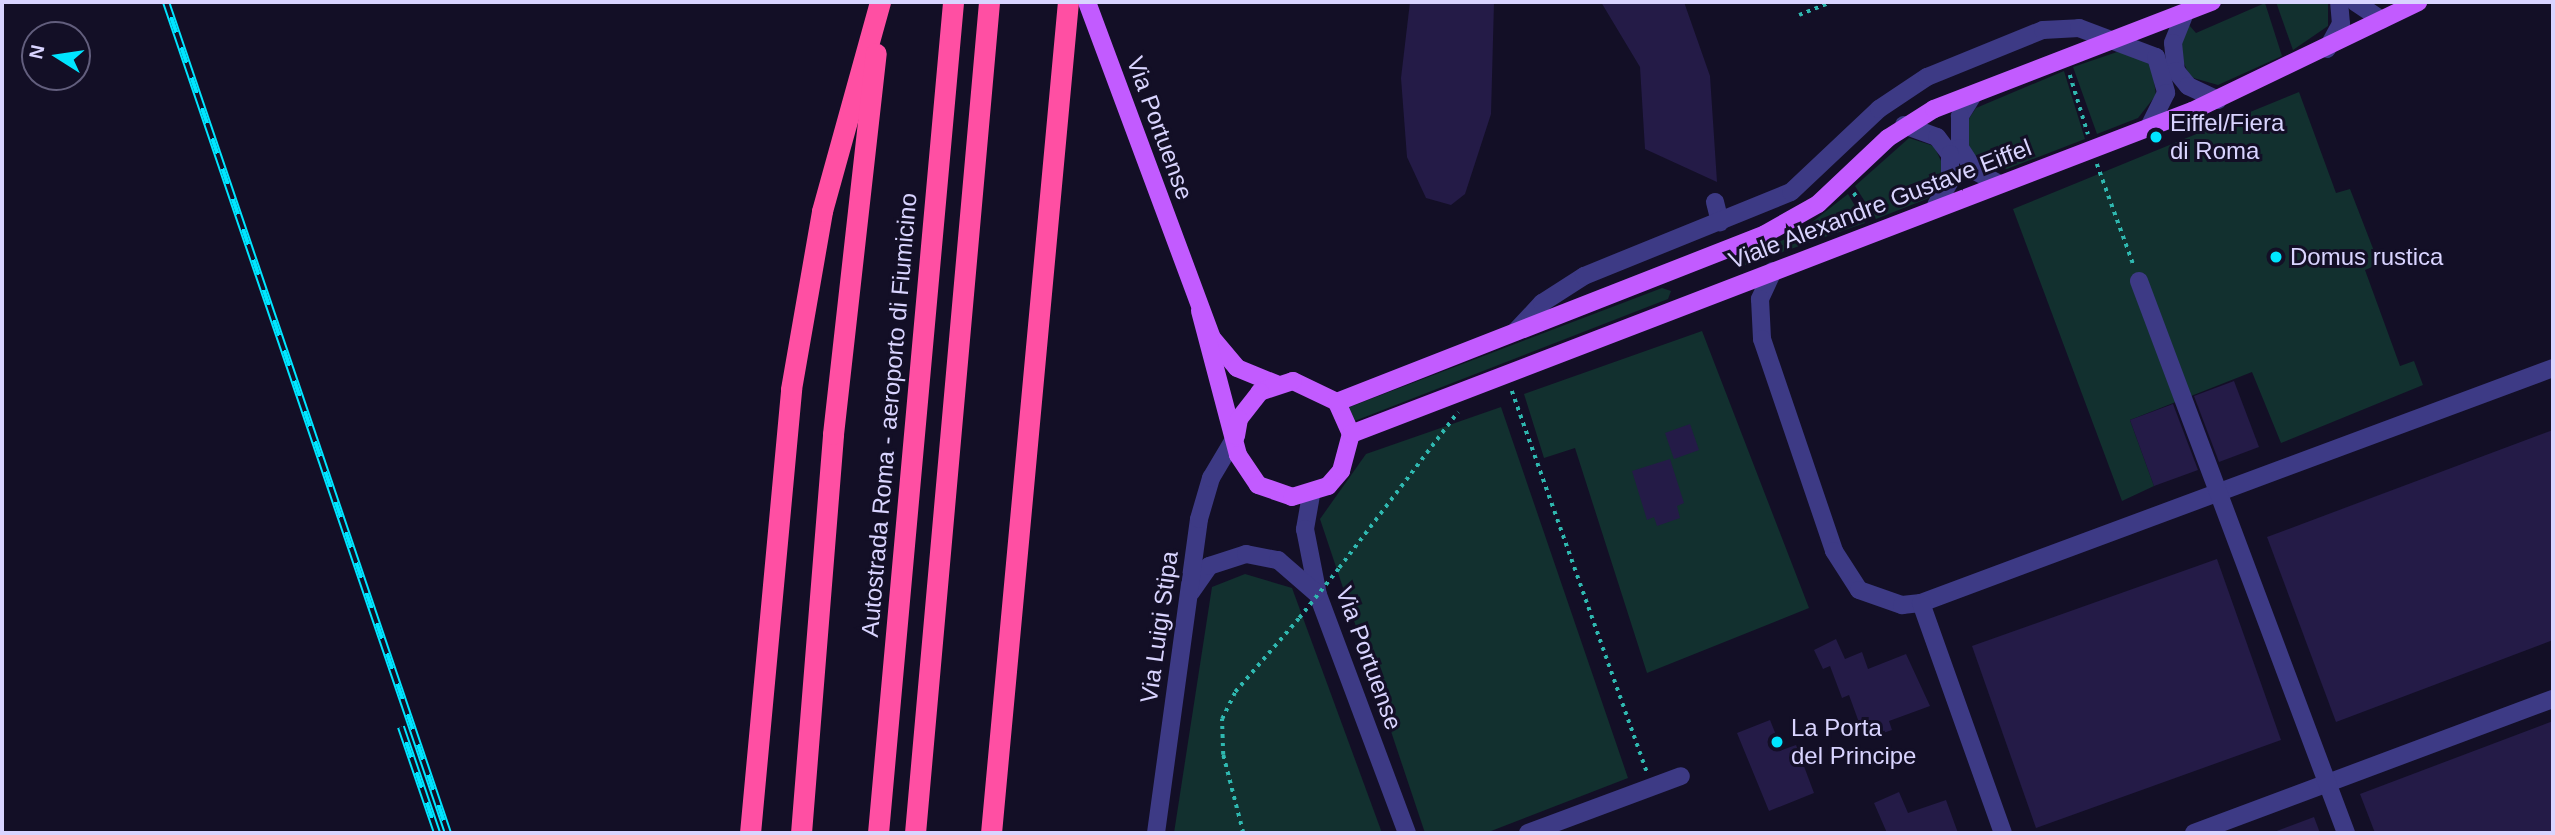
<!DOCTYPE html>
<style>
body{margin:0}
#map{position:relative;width:2555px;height:835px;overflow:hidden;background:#130f26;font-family:Arial,sans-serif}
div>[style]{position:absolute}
.green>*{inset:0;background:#12302f}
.building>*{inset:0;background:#241b47}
.path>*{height:3.5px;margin-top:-1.75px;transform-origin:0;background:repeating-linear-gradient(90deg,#2fb8b0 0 3.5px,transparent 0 8.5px)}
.minor>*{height:18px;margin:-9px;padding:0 9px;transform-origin:9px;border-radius:9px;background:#3d3a85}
.major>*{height:18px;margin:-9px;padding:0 9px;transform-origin:9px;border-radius:9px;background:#c25bff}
.highway>*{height:21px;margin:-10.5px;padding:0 10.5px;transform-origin:10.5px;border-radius:10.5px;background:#ff4fa3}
.rail>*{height:8px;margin-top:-4px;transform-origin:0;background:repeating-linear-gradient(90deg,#130f26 0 16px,#00e5ff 0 32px);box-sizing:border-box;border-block:2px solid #00e5ff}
.path-bridge>*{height:3.5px;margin-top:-1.75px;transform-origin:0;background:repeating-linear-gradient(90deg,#2fb8b0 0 3.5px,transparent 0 8.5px)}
.minor-bridge>*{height:18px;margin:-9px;padding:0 9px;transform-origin:9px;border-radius:9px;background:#3d3a85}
.dots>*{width:19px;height:19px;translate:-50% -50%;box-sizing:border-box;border:4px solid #130f26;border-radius:50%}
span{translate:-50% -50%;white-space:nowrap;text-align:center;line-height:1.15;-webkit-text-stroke:6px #130f26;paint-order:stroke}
.poi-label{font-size:24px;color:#d9d4ff}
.left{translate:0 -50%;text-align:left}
.street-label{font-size:24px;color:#d9d4ff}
.frame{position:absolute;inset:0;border:4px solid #d9d4ff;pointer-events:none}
.north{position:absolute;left:21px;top:21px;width:70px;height:70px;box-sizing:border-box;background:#130f26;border:2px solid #625e7d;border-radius:50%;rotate:282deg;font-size:19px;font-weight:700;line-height:28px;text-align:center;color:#d9d4ff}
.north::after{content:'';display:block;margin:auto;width:24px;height:32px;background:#00e5ff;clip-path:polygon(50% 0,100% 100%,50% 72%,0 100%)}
</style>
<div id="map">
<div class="green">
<i style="clip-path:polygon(2276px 2px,2328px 2px,2328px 26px,2293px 50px)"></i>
<i style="clip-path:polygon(2265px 3px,2282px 56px,2218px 85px,2190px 77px,2178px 50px,2189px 25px,2196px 33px)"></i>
<i style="clip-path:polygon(2117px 52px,2139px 55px,2152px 67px,2156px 95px,2138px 118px,2097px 134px,2073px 67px)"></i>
<i style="clip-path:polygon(2064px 71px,2085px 139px,2007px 169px,1976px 160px,1967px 147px,1966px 123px,1976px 108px)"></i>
<i style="clip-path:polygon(2299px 92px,2336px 193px,2350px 189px,2379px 264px,2365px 270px,2400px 366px,2414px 361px,2423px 385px,2281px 443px,2252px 372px,2130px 420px,2154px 486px,2122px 501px,2013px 209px)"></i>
<i style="clip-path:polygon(1909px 138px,1934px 146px,1942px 163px,1940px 181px,1929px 198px,1876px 219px,1855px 186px)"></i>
<i style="clip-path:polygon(1848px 194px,1865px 223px,1745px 265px,1746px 257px,1798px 233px)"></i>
<i style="clip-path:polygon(1662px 288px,1671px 291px,1668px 299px,1352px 422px,1347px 408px)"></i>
<i style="clip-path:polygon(1702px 331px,1809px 608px,1647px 673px,1575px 448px,1544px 458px,1524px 394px)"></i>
<i style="clip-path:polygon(1501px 407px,1628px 778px,1486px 833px,1425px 833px,1320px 519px,1366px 454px)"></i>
<i style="clip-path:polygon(1245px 574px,1292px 588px,1382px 833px,1174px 833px,1212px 587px)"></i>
</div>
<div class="building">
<i style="clip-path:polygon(1410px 2px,1494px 2px,1491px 114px,1465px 194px,1451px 205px,1426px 198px,1407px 157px,1401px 78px)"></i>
<i style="clip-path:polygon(1601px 2px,1684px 2px,1710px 76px,1717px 182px,1645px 149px,1640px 67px)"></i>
<i style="clip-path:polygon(2234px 381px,2259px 447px,2219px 462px,2194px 396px)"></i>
<i style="clip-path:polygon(2173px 404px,2198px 470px,2154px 486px,2130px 420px)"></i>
<i style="clip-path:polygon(1690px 424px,1699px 450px,1674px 459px,1665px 433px)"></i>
<i style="clip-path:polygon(2553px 430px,2553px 640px,2336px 722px,2267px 537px)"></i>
<i style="clip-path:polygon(1670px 459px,1684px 503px,1677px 506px,1680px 518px,1657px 526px,1654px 517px,1647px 520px,1632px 471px)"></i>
<i style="clip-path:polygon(2217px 559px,2281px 740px,2036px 828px,1972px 646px)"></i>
<i style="clip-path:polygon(1836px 639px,1845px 659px,1862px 652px,1868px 669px,1906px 654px,1930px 706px,1889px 721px,1892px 730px,1865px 739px,1849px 695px,1842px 698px,1830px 666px,1823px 669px,1814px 650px)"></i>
<i style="clip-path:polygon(1770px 720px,1782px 750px,1796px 745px,1814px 793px,1769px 811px,1737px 733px)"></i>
<i style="clip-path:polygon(2553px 721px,2553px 833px,2375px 833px,2360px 794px)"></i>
<i style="clip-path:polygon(1899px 792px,1908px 813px,1946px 800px,1958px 833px,1887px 833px,1874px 803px)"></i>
<i style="clip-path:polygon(2314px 817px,2320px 833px,2274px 833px,2274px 832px)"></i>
</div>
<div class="path">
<i style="left:1799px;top:15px;width:35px;rotate:-22deg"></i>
<i style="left:2070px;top:75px;width:62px;rotate:73deg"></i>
<i style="left:2097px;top:164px;width:109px;rotate:70.1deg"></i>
<i style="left:1854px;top:193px;width:27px;rotate:59deg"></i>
<i style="left:1512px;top:391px;width:404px;rotate:70.5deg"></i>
<i style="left:1339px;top:568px;width:196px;rotate:-52.7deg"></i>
<i style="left:1243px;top:833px;width:81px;rotate:-104.4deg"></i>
<i style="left:1223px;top:755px;width:36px;rotate:-92deg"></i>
<i style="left:1222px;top:719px;width:30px;rotate:-64deg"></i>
<i style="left:1235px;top:692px;width:98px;rotate:-49.1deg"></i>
</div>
<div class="minor">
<i style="left:2355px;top:2px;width:32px;rotate:34deg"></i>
<i style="left:2185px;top:13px;width:32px;rotate:112deg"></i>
<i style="left:2173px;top:43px;width:28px;rotate:84deg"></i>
<i style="left:2176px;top:71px;width:19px;rotate:51deg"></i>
<i style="left:2188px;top:86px;width:33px;rotate:25deg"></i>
<i style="left:2327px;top:49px;width:29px;rotate:-61deg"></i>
<i style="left:2341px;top:24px;width:22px;rotate:-95deg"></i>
<i style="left:1973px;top:95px;width:25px;rotate:122deg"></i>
<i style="left:1960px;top:116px;width:32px;rotate:90deg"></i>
<i style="left:1960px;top:148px;width:27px;rotate:57deg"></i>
<i style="left:1975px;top:171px;width:26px;rotate:28deg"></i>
<i style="left:1904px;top:125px;width:35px;rotate:20deg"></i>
<i style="left:1937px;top:137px;width:21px;rotate:53deg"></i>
<i style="left:1950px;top:154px;width:27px;rotate:90deg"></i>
<i style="left:1950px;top:181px;width:28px;rotate:120deg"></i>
<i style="left:1715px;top:202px;width:21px;rotate:76deg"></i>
<i style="left:1773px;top:271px;width:31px;rotate:115deg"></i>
<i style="left:1760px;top:299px;width:40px;rotate:87.1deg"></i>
<i style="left:1762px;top:339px;width:224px;rotate:71.2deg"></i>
<i style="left:1834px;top:551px;width:46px;rotate:57.3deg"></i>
<i style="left:1859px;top:590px;width:46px;rotate:19.2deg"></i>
<i style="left:1902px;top:605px;width:19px;rotate:-6deg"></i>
<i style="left:1921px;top:603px;width:674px;rotate:-20.4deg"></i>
<i style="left:1515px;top:332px;width:40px;rotate:-47deg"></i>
<i style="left:1542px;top:303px;width:50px;rotate:-32.7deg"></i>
<i style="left:1584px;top:276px;width:223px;rotate:-22.1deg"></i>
<i style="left:1791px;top:192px;width:121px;rotate:-43.3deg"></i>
<i style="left:1879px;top:109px;width:58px;rotate:-33.7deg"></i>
<i style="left:1927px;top:77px;width:125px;rotate:-22.1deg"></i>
<i style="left:2043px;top:30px;width:36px;rotate:-3deg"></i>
<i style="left:2079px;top:28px;width:82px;rotate:20.6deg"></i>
<i style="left:2156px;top:57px;width:37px;rotate:74deg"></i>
<i style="left:2166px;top:93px;width:40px;rotate:116.6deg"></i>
<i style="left:1311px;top:495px;width:35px;rotate:100deg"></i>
<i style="left:1305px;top:529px;width:67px;rotate:78.9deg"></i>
<i style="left:1318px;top:595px;width:254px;rotate:69.5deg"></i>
<i style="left:1191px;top:592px;width:32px;rotate:-55deg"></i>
<i style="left:1209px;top:566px;width:39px;rotate:-18deg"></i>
<i style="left:1246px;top:554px;width:33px;rotate:11deg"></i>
<i style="left:1278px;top:560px;width:50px;rotate:41deg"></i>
<i style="left:1921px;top:603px;width:244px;rotate:70.4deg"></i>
<i style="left:1156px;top:833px;width:317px;rotate:-82.2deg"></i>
<i style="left:1199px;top:519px;width:43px;rotate:-73.7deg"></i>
<i style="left:1211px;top:478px;width:49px;rotate:-59.2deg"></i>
<i style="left:1528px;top:833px;width:163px;rotate:-20.4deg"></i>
<i style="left:2194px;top:833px;width:383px;rotate:-20.5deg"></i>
</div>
<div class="major">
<i style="left:1087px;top:2px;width:358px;rotate:69.6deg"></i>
<i style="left:1212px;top:338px;width:39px;rotate:50deg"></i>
<i style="left:1237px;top:368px;width:42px;rotate:22.3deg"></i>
<i style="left:1200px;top:311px;width:149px;rotate:75.2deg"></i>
<i style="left:1238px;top:455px;width:36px;rotate:56deg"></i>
<i style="left:1258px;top:485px;width:36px;rotate:19deg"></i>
<i style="left:1292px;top:497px;width:38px;rotate:-17deg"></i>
<i style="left:1328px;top:486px;width:20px;rotate:-49deg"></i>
<i style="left:1341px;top:471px;width:38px;rotate:-75deg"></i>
<i style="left:1351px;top:434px;width:35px;rotate:-114deg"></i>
<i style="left:1337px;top:402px;width:49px;rotate:-154.5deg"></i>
<i style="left:1293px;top:381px;width:35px;rotate:162deg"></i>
<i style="left:1260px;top:392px;width:34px;rotate:128deg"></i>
<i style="left:1239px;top:419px;width:17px;rotate:100deg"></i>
<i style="left:1337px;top:402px;width:460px;rotate:-21.4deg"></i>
<i style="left:1765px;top:234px;width:61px;rotate:-29.5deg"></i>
<i style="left:1818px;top:204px;width:96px;rotate:-43.3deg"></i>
<i style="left:1888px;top:138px;width:54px;rotate:-32.2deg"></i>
<i style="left:1934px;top:109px;width:298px;rotate:-21.1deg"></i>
<i style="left:1351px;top:434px;width:901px;rotate:-21.01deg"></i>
<i style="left:2192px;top:111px;width:251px;rotate:-25.7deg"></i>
</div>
<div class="highway">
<i style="left:750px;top:833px;width:446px;rotate:-84.7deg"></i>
<i style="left:791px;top:389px;width:181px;rotate:-80.1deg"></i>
<i style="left:822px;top:211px;width:217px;rotate:-74.5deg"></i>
<i style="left:801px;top:833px;width:400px;rotate:-85.4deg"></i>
<i style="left:833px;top:434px;width:383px;rotate:-83.6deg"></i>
<i style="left:878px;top:833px;width:834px;rotate:-84.84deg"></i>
<i style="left:915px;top:833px;width:834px;rotate:-84.91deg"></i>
<i style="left:991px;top:833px;width:835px;rotate:-84.71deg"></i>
</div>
<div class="rail">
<i style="left:166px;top:2px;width:878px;rotate:71.26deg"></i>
<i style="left:401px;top:727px;width:112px;rotate:71.2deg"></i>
</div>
<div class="path-bridge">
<i style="left:1299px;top:618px;width:64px;rotate:-51.3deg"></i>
</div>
<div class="minor-bridge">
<i style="left:2139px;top:281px;width:590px;rotate:69.44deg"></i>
</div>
<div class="dots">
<i style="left:2156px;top:137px;background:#00e5ff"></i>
<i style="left:2276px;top:257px;background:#00e5ff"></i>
<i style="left:1777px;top:742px;background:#00e5ff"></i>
</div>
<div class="poi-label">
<span class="left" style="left:2170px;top:137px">Eiffel/Fiera<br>di Roma</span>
<span class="left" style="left:2290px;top:257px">Domus rustica</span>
<span class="left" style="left:1791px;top:742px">La Porta<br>del Principe</span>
</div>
<div class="street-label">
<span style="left:1160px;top:128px;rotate:70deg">Via Portuense</span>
<span style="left:1880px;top:204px;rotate:-21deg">Viale Alexandre Gustave Eiffel</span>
<span style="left:889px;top:415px;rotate:-85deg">Autostrada Roma - aeroporto di Fiumicino</span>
<span style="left:1159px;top:627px;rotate:-82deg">Via Luigi Stipa</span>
<span style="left:1369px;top:658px;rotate:70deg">Via Portuense</span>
</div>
<div class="frame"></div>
<div class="north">N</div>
</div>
